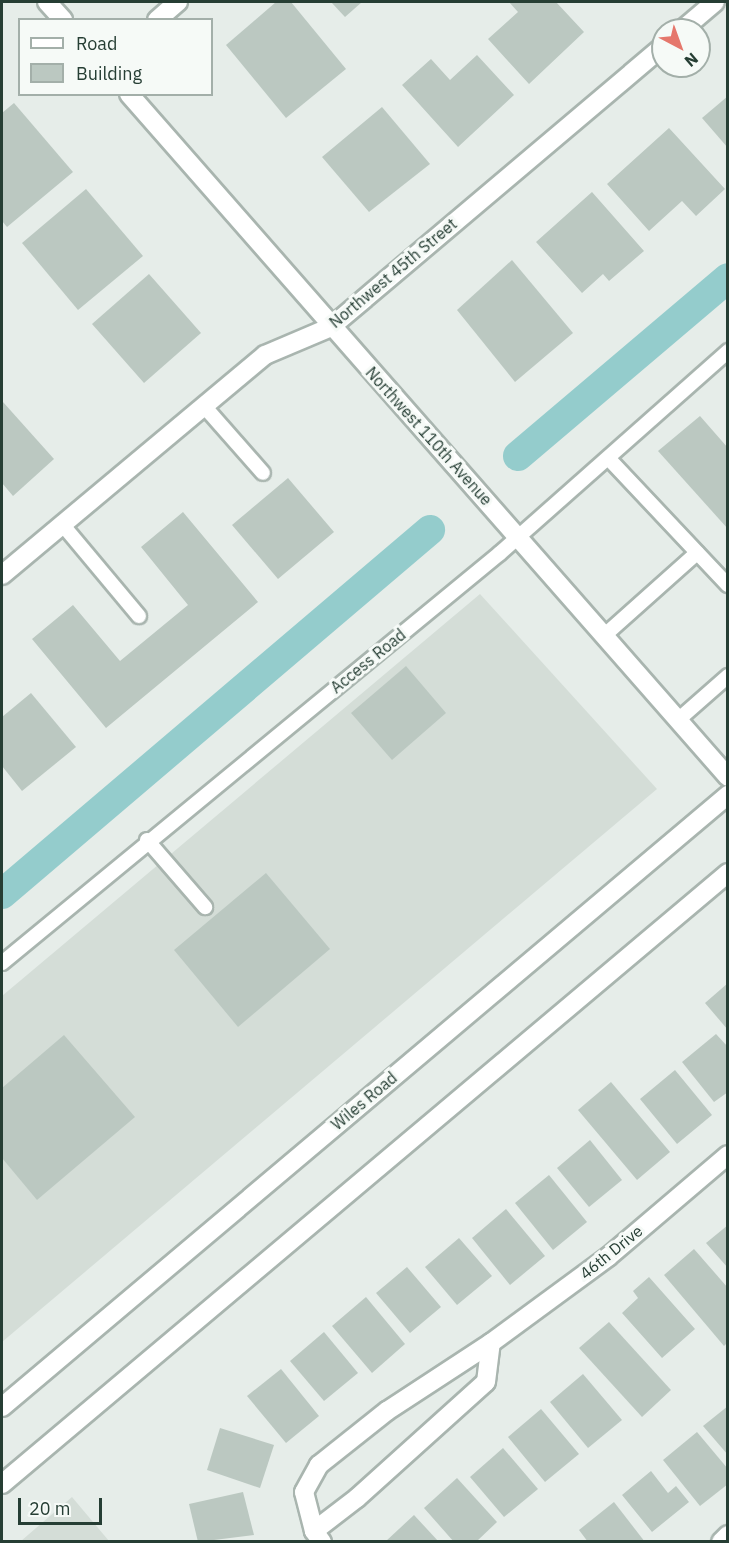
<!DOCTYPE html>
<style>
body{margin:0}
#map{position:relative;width:729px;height:1543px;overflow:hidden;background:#e6ede9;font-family:"IBM Plex Sans",sans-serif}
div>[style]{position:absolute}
.built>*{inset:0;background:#d4ddd7}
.canal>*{height:30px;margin:-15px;padding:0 15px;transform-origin:15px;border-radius:15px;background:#94cccc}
.building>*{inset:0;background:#bbc8c1}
.roads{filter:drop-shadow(2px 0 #a9b5af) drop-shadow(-2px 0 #a9b5af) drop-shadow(0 2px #a9b5af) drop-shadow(0 -2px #a9b5af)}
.lane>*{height:14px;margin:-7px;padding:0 7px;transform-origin:7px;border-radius:7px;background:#fff}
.street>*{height:18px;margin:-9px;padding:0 9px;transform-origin:9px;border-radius:9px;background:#fff}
.secondary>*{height:18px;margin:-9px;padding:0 9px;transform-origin:9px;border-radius:9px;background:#fff}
span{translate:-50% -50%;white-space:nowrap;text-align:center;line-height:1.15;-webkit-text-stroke:6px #f6faf7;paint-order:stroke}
.street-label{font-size:16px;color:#263e34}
.frame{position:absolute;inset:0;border:3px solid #263e34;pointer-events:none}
.legend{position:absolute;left:18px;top:18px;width:195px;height:78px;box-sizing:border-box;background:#f6faf7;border:2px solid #a3afa9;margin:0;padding:8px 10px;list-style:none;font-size:18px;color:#263e34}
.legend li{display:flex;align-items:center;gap:12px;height:30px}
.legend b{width:30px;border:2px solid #a3afa9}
.north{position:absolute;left:651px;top:18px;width:60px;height:60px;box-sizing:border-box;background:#f6faf7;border:2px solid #a3afa9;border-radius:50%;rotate:139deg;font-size:16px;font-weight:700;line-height:24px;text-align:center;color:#263e34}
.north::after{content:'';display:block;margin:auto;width:21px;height:27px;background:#e5776c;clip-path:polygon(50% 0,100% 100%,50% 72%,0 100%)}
.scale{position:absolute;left:18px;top:1498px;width:84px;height:27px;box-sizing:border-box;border:3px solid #263e34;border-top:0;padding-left:8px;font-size:18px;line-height:21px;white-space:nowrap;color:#263e34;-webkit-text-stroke:4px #f6faf7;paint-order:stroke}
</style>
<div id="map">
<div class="built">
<i style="clip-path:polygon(480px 594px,657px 789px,2px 1342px,2px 996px)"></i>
<i style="clip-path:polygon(72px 1497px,109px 1541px,21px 1541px)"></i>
</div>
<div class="canal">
<i style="left:518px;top:456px;width:275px;rotate:-40.3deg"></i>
<i style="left:2px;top:894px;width:562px;rotate:-40.38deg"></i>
</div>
<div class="building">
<i style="clip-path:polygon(276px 2px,291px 2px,346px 69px,286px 118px,226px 45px)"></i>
<i style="clip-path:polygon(331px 2px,362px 2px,345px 17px)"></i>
<i style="clip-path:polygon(509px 2px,556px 2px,584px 32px,529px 84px,488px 39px,518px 12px)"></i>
<i style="clip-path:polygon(477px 55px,514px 95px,458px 147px,402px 85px,431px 59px,450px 80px)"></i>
<i style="clip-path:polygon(728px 96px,728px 148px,702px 118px)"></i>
<i style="clip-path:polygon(14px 103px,73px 172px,7px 227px,2px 221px,2px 113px)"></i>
<i style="clip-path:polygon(382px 107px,430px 164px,369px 212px,322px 157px)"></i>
<i style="clip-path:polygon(669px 128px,725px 189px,696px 216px,682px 201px,649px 231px,607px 184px)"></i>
<i style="clip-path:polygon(86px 189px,143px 256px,78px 310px,22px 243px)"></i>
<i style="clip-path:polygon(592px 192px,644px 251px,609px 281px,603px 274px,582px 293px,536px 242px)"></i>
<i style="clip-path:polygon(512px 260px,573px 333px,515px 382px,457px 310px)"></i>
<i style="clip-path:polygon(149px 274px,201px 333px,144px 383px,92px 324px)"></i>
<i style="clip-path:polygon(3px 402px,54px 459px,13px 496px,2px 483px)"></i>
<i style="clip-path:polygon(700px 416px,728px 448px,728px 529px,658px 451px)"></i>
<i style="clip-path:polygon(288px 478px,334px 532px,278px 579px,232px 525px)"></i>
<i style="clip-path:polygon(183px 512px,258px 602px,106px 728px,32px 639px,73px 605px,120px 661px,188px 605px,141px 547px)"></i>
<i style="clip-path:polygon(406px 666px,446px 713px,392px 760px,351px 713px)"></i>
<i style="clip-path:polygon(31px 693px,76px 747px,22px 791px,2px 766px,2px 717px)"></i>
<i style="clip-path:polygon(266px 873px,330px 949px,238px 1027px,174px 950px)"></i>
<i style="clip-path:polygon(728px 983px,728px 1030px,705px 1003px)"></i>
<i style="clip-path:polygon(716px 1034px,728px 1047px,728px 1092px,714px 1102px,682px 1062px)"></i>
<i style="clip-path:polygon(64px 1035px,135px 1117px,37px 1200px,2px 1158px,2px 1088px)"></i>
<i style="clip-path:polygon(675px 1070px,712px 1115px,677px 1144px,640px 1099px)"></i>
<i style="clip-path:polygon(611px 1082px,670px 1152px,637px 1180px,578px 1110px)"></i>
<i style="clip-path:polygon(590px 1140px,622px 1180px,589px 1207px,557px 1168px)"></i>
<i style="clip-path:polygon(549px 1175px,587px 1222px,553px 1250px,515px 1203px)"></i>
<i style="clip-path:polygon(506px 1209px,545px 1256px,510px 1285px,472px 1238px)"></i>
<i style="clip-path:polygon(728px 1225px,728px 1268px,706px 1243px)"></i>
<i style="clip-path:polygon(459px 1238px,492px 1276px,457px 1305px,425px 1267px)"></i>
<i style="clip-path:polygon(694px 1249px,728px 1288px,728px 1342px,724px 1346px,664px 1275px)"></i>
<i style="clip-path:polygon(407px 1267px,441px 1307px,410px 1333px,376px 1293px)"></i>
<i style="clip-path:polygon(649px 1277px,695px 1329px,662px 1358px,622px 1313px,638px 1298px,633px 1291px)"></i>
<i style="clip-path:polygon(366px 1297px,405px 1344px,372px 1373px,332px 1326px)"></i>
<i style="clip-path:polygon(609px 1322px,671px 1390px,642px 1417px,579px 1348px)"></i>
<i style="clip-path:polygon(324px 1332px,358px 1373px,324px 1401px,290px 1361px)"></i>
<i style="clip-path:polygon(281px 1369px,319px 1416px,286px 1443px,247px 1396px)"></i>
<i style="clip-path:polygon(583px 1374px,622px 1420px,588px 1448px,550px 1402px)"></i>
<i style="clip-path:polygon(728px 1406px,728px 1455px,703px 1426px)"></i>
<i style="clip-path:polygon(541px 1409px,579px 1454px,545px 1482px,508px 1437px)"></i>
<i style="clip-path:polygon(220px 1428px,274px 1445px,260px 1488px,207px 1470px)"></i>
<i style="clip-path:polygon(697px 1432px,728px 1469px,728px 1484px,700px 1506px,663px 1460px)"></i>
<i style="clip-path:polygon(503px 1448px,538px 1489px,504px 1517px,470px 1477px)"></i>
<i style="clip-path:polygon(651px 1471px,668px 1493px,676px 1486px,689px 1502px,652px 1532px,622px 1495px)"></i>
<i style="clip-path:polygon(457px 1478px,497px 1522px,476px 1542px,454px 1542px,424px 1508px)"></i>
<i style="clip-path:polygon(243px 1492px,254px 1535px,198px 1542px,189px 1504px)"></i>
<i style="clip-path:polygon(614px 1502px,645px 1542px,588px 1542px,579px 1530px)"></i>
<i style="clip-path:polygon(414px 1515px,439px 1542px,385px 1542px)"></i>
</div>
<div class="roads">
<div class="lane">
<i style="left:204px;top:406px;width:89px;rotate:48.6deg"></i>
<i style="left:610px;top:460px;width:172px;rotate:46.7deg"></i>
<i style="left:62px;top:524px;width:120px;rotate:50.1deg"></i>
<i style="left:606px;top:634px;width:122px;rotate:-41.7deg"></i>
<i style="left:678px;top:720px;width:67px;rotate:-41.3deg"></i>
<i style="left:147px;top:840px;width:89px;rotate:49.1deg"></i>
<i style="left:2px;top:963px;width:645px;rotate:-39.46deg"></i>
<i style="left:500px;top:553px;width:305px;rotate:-41.5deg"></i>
</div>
<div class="street">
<i style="left:157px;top:20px;width:28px;rotate:-41deg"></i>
<i style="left:682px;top:30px;width:43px;rotate:-40.3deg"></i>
<i style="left:2px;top:575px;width:343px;rotate:-39.9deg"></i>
<i style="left:265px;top:355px;width:72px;rotate:-23deg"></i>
<i style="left:331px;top:327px;width:435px;rotate:-40.2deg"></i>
<i style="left:314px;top:1531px;width:54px;rotate:-37.5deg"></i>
<i style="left:357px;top:1498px;width:173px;rotate:-42deg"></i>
<i style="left:486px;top:1382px;width:39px;rotate:-83deg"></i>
<i style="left:322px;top:1542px;width:14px;rotate:-126deg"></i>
<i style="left:314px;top:1531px;width:40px;rotate:-104.4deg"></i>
<i style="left:304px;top:1492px;width:31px;rotate:-61deg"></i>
<i style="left:319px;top:1465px;width:87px;rotate:-38.5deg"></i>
<i style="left:387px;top:1411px;width:124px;rotate:-33.2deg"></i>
<i style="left:491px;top:1343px;width:145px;rotate:-36.3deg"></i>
<i style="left:608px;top:1257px;width:157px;rotate:-40.4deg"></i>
<i style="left:721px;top:1542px;width:10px;rotate:-45deg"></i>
</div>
<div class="secondary">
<i style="left:47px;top:2px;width:24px;rotate:48deg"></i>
<i style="left:129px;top:94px;width:908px;rotate:48.75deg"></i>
<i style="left:2px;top:1407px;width:950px;rotate:-40.13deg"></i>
<i style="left:2px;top:1484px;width:949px;rotate:-40.08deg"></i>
</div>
</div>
<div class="street-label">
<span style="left:393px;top:273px;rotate:-40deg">Northwest 45th Street</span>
<span style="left:429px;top:436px;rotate:48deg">Northwest 110th Avenue</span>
<span style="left:368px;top:661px;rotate:-39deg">Access Road</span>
<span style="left:364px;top:1101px;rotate:-40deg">Wiles Road</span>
<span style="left:611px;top:1252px;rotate:-39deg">46th Drive</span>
</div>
<div class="frame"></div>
<ul class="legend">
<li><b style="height:8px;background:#fff"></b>Road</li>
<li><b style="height:16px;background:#bbc8c1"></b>Building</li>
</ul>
<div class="north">N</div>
<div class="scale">20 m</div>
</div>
